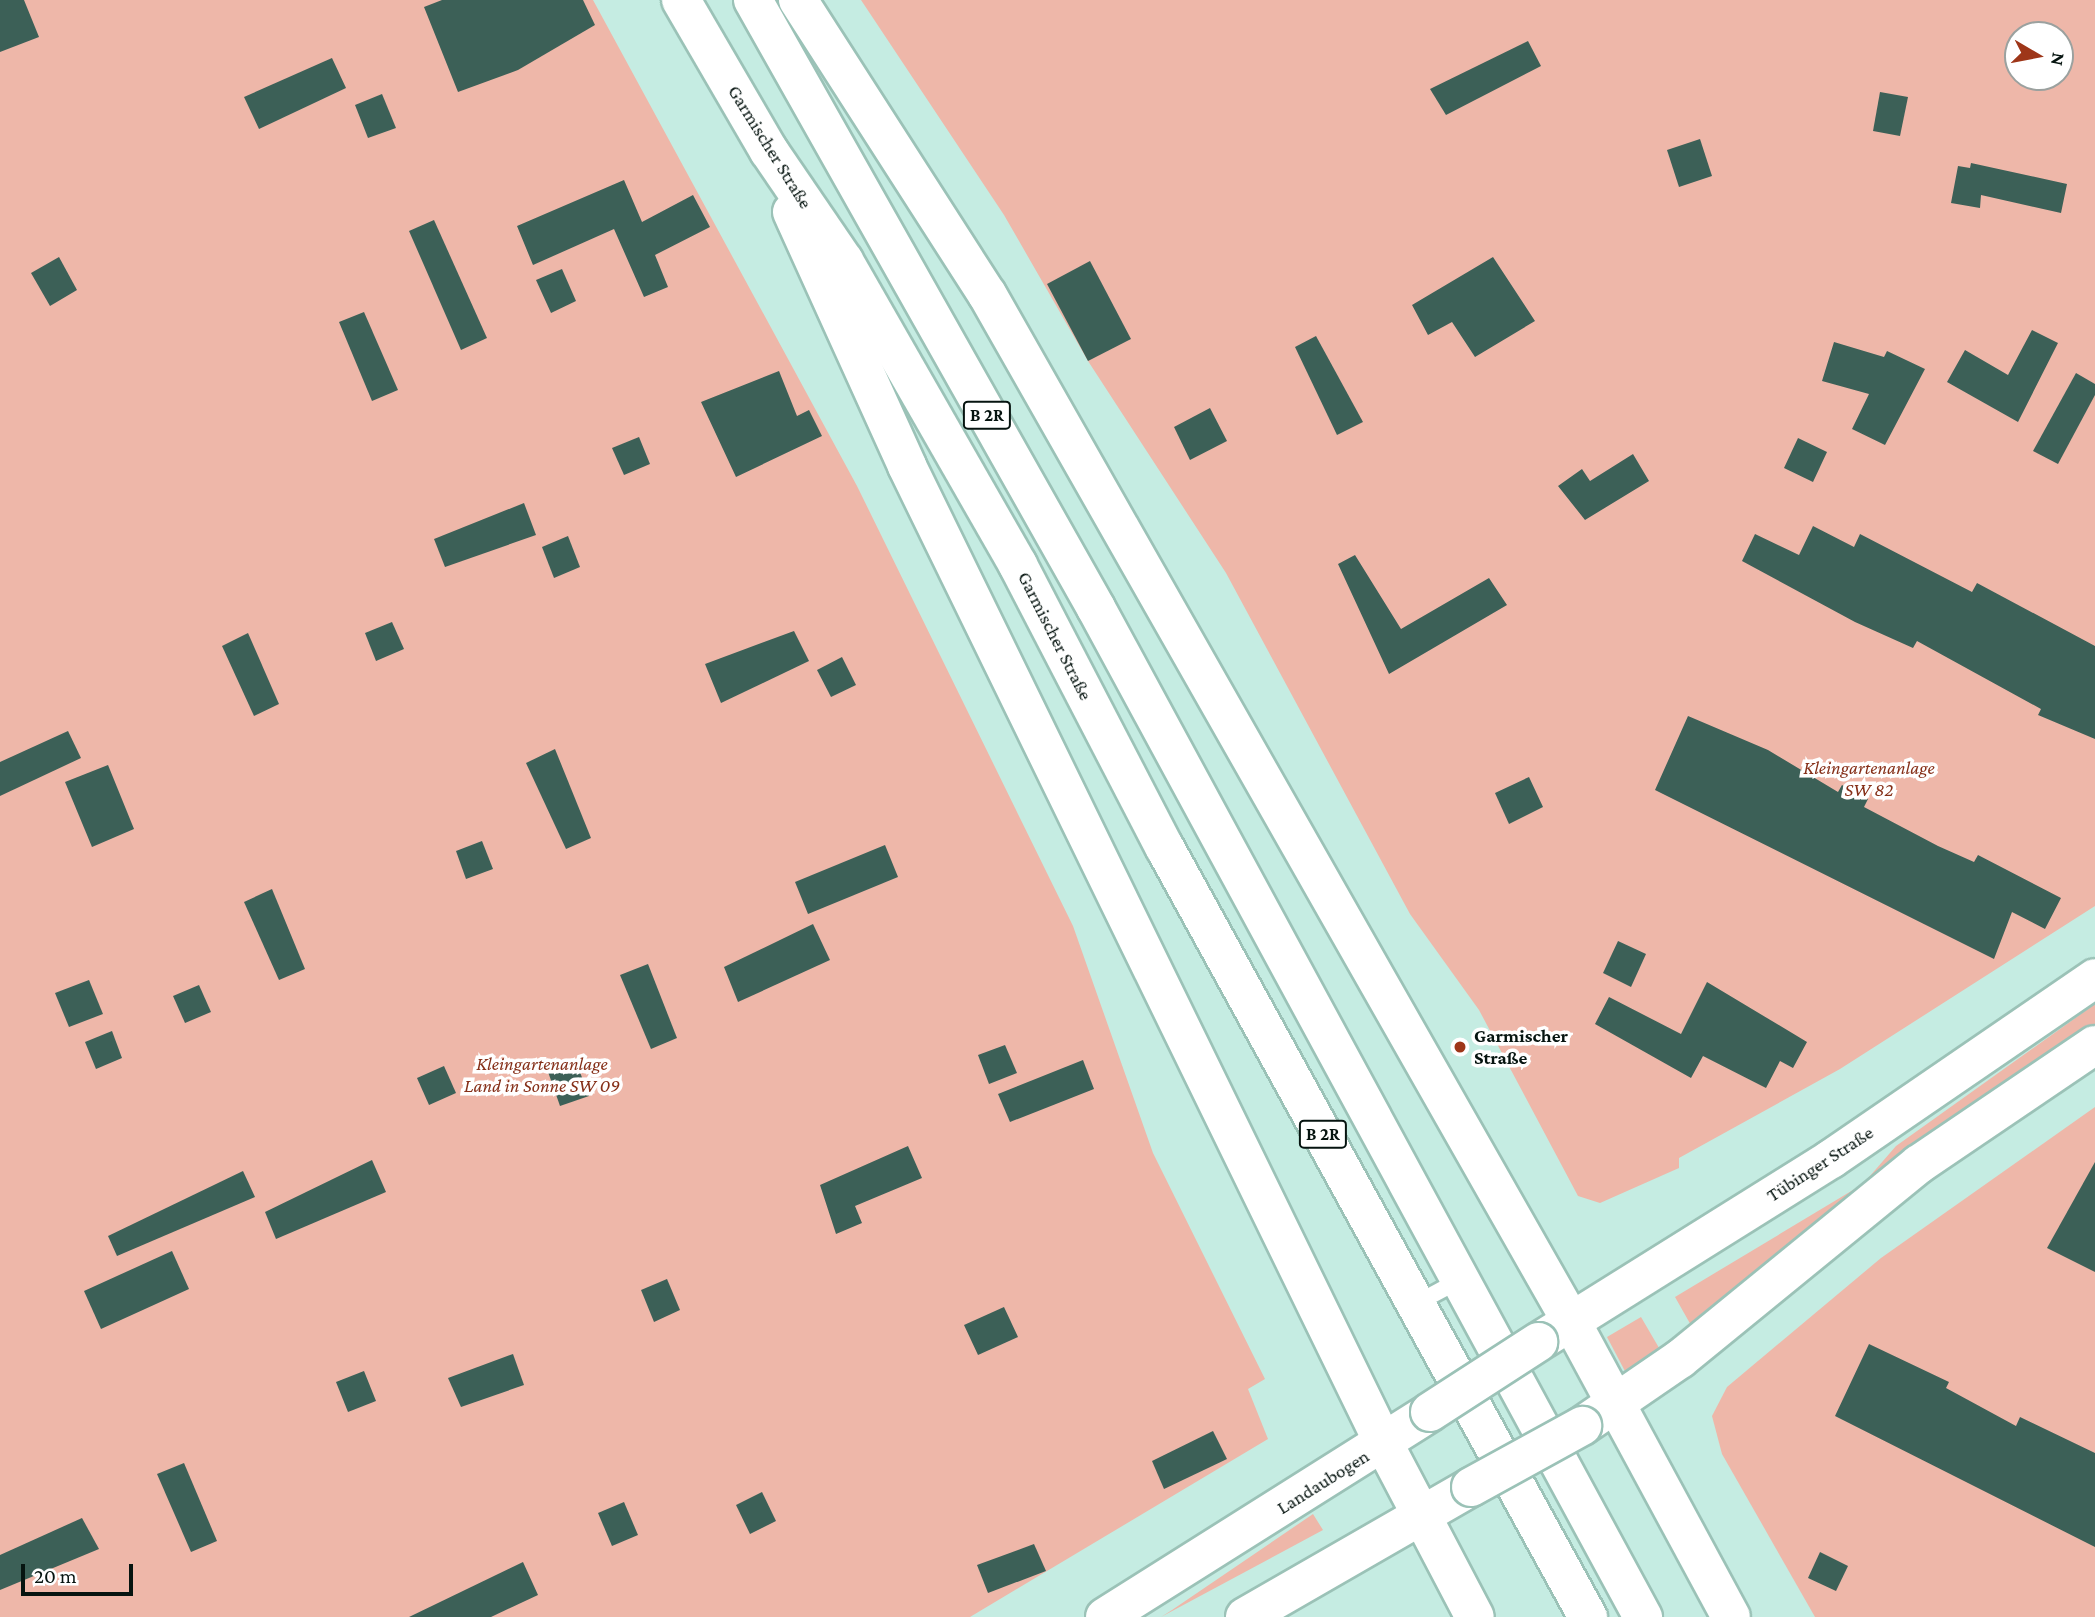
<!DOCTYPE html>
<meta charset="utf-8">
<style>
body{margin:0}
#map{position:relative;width:2095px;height:1617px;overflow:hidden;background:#c5ece2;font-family:"Crimson Pro",serif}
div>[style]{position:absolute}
.green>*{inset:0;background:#eeb7a9}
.building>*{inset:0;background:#3c6057}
.roads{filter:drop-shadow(2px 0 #9bc2b7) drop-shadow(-2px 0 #9bc2b7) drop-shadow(0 2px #9bc2b7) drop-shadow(0 -2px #9bc2b7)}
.lane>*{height:16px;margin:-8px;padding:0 8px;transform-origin:8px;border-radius:8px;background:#fff}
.secondary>*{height:38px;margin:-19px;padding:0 19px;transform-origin:19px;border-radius:19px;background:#fff}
.highway>*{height:38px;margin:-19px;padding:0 19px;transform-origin:19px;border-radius:19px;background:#fff}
.bridges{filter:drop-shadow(2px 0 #9bc2b7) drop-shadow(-2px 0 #9bc2b7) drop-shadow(0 2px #9bc2b7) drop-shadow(0 -2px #9bc2b7)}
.secondary-bridge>*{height:38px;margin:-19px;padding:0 19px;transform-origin:19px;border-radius:19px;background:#fff}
.dots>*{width:19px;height:19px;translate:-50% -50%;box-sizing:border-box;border:4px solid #fff;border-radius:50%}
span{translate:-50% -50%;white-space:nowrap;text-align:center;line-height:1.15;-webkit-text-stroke:7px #fff;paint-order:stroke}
.shield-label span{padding:2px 5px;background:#fff;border:2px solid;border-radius:5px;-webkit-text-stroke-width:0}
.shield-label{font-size:18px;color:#061410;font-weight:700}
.street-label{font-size:19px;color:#061410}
.park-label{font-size:19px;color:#852f18;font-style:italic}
.poi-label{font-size:19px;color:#061410;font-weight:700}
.left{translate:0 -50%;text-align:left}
.north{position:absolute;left:2004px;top:21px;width:70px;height:70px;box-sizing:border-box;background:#fff;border:2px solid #9ba19f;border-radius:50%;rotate:100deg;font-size:19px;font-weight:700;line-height:28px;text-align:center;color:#061410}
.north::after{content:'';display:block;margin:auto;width:24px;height:32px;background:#9e3619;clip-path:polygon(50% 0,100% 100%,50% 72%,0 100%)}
.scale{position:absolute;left:21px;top:1564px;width:112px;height:32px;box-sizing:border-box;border:4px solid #061410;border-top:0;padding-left:9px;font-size:21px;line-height:24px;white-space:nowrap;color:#061410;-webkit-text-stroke:5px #fff;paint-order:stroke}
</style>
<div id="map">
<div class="green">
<i style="clip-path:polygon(0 0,593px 0,857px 486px,1073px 926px,1153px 1153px,1265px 1379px,1248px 1389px,1268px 1439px,970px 1617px,0 1617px)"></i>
<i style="clip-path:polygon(evenodd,861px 0,2095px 0,2095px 906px,1840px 1069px,1679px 1158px,1679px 1168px,1600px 1203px,1578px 1196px,1479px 1010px,1410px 914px,1226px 573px,1088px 361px,1004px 215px,861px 0,2018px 35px,2060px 35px,2060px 77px,2018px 77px,2018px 35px)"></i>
<i style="clip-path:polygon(2095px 1004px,2095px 1027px,1692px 1327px,1675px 1297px,1863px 1184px,1896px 1146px)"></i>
<i style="clip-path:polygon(2095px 1107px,2095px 1617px,1815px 1617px,1722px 1454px,1712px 1416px,1727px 1387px,1881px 1258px)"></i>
<i style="clip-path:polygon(1641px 1317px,1662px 1353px,1627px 1375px,1607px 1337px)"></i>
<i style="clip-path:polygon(1313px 1514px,1323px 1530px,1161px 1617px,1172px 1610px)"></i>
</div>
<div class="building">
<i style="clip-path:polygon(0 0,24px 0,39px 37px,0 52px)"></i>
<i style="clip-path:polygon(442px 0,583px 0,595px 25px,518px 70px,458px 92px,424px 7px)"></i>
<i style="clip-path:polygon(1528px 41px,1541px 66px,1446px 115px,1430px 89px)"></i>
<i style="clip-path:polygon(332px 58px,346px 88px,259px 129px,244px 97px)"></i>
<i style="clip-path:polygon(1880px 92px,1908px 97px,1900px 136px,1873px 131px)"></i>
<i style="clip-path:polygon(382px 94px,396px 128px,368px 138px,355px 105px)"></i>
<i style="clip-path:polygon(1700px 139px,1712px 176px,1679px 187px,1667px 150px)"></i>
<i style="clip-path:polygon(1971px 163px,2067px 184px,2061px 213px,1981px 195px,1980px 208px,1951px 203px,1958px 166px,1970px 168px)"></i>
<i style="clip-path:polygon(624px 180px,642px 222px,693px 195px,710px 227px,655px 255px,668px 287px,644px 297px,614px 229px,533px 265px,517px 226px)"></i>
<i style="clip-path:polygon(434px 220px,487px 338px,461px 350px,409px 231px)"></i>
<i style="clip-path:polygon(59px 257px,77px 290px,50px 306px,31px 273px)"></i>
<i style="clip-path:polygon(1493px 257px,1535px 321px,1475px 357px,1452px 322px,1428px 335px,1412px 305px)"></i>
<i style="clip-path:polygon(1090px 261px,1131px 339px,1088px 361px,1047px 284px)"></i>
<i style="clip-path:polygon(562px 269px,576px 301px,551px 313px,536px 280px)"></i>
<i style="clip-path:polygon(364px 312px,398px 390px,372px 401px,339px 322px)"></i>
<i style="clip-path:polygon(2032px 330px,2058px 343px,2018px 422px,1947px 382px,1965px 350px,2008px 375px)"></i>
<i style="clip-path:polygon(1316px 336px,1363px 422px,1337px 435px,1295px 347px)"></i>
<i style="clip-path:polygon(1834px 342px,1884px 357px,1887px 351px,1925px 369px,1885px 445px,1852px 429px,1869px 394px,1822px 381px)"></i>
<i style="clip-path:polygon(779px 371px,797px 416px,809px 410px,822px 436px,736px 477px,701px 402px)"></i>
<i style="clip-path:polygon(2076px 373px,2095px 384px,2095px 395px,2058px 464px,2033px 451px)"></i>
<i style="clip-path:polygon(1210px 408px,1227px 441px,1190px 460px,1174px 427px)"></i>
<i style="clip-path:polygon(639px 437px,650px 464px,624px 475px,612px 448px)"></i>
<i style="clip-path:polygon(1798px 438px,1827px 452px,1813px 482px,1784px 468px)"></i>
<i style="clip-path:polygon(1633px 454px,1649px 481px,1585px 520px,1558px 486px,1582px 469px,1590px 481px)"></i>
<i style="clip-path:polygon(524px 503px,536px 535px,445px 567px,434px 539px)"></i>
<i style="clip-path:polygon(1813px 526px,1854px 547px,1860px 534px,1972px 592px,1977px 583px,2095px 646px,2095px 739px,2038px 715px,2041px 709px,1917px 641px,1913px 648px,1855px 622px,1742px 561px,1755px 534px,1799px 555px)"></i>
<i style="clip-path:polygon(568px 536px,580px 567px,554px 578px,542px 547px)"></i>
<i style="clip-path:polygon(1355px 555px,1401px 629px,1489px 578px,1507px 605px,1389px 674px,1338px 564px)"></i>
<i style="clip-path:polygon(392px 622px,404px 649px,376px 661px,365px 633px)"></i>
<i style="clip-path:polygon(794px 631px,809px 661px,721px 703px,705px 664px)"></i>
<i style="clip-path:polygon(248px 633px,279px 704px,254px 716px,222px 646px)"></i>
<i style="clip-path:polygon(842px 657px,856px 685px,831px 697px,817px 670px)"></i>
<i style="clip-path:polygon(1688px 716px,1768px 750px,1838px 792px,1842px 785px,1868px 799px,1864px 807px,1938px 846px,1974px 862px,1978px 855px,2061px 898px,2045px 929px,2012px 912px,1994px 959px,1655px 790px)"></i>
<i style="clip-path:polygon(68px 731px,81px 758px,0 796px,0 762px)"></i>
<i style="clip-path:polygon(555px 749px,591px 838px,566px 849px,526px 763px)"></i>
<i style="clip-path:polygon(108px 765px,134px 829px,92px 847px,65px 782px)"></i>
<i style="clip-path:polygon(1529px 777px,1543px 807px,1509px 824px,1495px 793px)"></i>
<i style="clip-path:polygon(482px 841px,493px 869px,466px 879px,456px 851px)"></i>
<i style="clip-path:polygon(885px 845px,898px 877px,808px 914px,795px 882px)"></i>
<i style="clip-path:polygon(272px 889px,305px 969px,279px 980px,244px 902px)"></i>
<i style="clip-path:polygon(813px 924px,830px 960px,738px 1002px,724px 967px)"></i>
<i style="clip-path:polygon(1618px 941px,1646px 954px,1631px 987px,1603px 973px)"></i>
<i style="clip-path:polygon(648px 964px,677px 1038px,651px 1049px,620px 975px)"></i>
<i style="clip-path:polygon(89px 980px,103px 1014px,69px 1027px,55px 993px)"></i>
<i style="clip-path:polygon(1707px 982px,1807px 1042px,1793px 1068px,1780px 1061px,1766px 1088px,1703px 1056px,1691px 1078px,1595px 1024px,1609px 997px,1681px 1034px)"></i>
<i style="clip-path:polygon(199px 985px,211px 1012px,185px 1023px,173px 996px)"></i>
<i style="clip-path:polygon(112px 1031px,122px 1058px,96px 1069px,85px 1042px)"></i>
<i style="clip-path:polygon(1005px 1045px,1017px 1073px,989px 1084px,978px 1055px)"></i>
<i style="clip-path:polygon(575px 1059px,589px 1096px,560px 1106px,547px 1069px)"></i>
<i style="clip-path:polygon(1083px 1060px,1094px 1089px,1010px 1122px,998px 1094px)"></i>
<i style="clip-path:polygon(444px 1066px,456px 1093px,429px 1105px,417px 1078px)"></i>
<i style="clip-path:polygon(908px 1146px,922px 1178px,855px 1206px,862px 1223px,836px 1234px,820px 1185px)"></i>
<i style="clip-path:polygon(372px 1160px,386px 1192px,276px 1239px,265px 1212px)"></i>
<i style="clip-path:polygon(2095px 1162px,2095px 1272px,2047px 1248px)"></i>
<i style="clip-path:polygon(243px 1171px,255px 1197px,117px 1256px,108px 1236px)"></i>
<i style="clip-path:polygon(172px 1251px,189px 1289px,101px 1329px,84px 1291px)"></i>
<i style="clip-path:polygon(667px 1279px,680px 1310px,654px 1322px,641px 1290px)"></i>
<i style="clip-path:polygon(1004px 1307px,1018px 1337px,978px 1355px,964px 1325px)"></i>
<i style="clip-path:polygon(1869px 1344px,1949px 1382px,1946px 1388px,2016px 1426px,2020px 1417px,2095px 1453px,2095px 1547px,1835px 1416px)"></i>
<i style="clip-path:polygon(513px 1354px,524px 1385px,461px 1407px,448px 1378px)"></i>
<i style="clip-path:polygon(364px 1371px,376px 1401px,348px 1412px,336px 1382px)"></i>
<i style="clip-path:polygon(1213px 1431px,1227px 1459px,1164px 1489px,1152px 1461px)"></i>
<i style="clip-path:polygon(184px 1463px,217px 1541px,191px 1552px,157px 1474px)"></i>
<i style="clip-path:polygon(762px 1492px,776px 1521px,750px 1534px,736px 1505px)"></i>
<i style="clip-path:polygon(624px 1502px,638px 1535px,612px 1546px,598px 1513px)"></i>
<i style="clip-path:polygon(82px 1518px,99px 1549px,0 1590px,0 1555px)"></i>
<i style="clip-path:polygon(1034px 1544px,1046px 1571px,988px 1593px,977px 1565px)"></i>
<i style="clip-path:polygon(1820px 1552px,1848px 1566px,1836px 1591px,1808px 1578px)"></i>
<i style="clip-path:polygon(523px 1562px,538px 1595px,491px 1617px,409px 1617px)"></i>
</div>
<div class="roads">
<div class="lane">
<i style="left:1417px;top:1303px;width:49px;rotate:-28.1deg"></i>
</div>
<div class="secondary">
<i style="left:1571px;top:1321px;width:336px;rotate:61.6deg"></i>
<i style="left:1543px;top:1339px;width:340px;rotate:-32deg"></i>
<i style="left:1831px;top:1159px;width:320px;rotate:-34.4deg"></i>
<i style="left:1582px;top:1426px;width:119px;rotate:-34.4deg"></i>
<i style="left:1680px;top:1359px;width:308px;rotate:-39.2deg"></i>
<i style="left:1919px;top:1164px;width:212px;rotate:-34.1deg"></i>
<i style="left:1384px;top:1444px;width:195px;rotate:62.3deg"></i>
<i style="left:1105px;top:1617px;width:384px;rotate:-32.2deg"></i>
<i style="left:1245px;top:1617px;width:261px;rotate:-29.9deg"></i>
</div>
<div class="highway">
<i style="left:681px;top:0;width:175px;rotate:59.8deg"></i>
<i style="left:769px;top:151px;width:133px;rotate:55.7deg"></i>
<i style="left:844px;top:261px;width:350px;rotate:60.2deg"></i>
<i style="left:1018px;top:565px;width:319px;rotate:62.6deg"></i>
<i style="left:1165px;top:848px;width:878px;rotate:61.19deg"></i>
<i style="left:753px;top:0;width:698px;rotate:60.57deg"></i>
<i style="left:1096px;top:608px;width:1148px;rotate:61.54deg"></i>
<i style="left:798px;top:0;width:350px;rotate:57.3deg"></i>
<i style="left:987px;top:294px;width:1181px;rotate:60.38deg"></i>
<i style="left:792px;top:212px;width:279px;rotate:65.6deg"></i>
<i style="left:907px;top:466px;width:1088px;rotate:64deg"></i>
</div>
</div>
<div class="bridges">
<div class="secondary-bridge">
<i style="left:1430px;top:1412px;width:129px;rotate:-32.9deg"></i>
<i style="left:1471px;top:1487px;width:127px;rotate:-28.8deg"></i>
</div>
</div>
<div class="dots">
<i style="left:1460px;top:1047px;background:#9e3619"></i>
</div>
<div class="shield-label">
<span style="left:987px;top:415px">B 2R</span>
<span style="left:1323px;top:1134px">B 2R</span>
</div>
<div class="street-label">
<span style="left:770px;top:147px;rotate:58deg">Garmischer Straße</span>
<span style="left:1055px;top:636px;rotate:63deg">Garmischer Straße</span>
<span style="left:1820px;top:1164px;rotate:-33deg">Tübinger Straße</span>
<span style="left:1323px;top:1482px;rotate:-32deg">Landaubogen</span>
</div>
<div class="park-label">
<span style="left:1869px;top:779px">Kleingartenanlage<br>SW 82</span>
<span style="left:542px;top:1075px">Kleingartenanlage<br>Land in Sonne SW 09</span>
</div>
<div class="poi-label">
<span class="left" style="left:1474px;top:1047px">Garmischer<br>Straße</span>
</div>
<div class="north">N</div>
<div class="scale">20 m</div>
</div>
